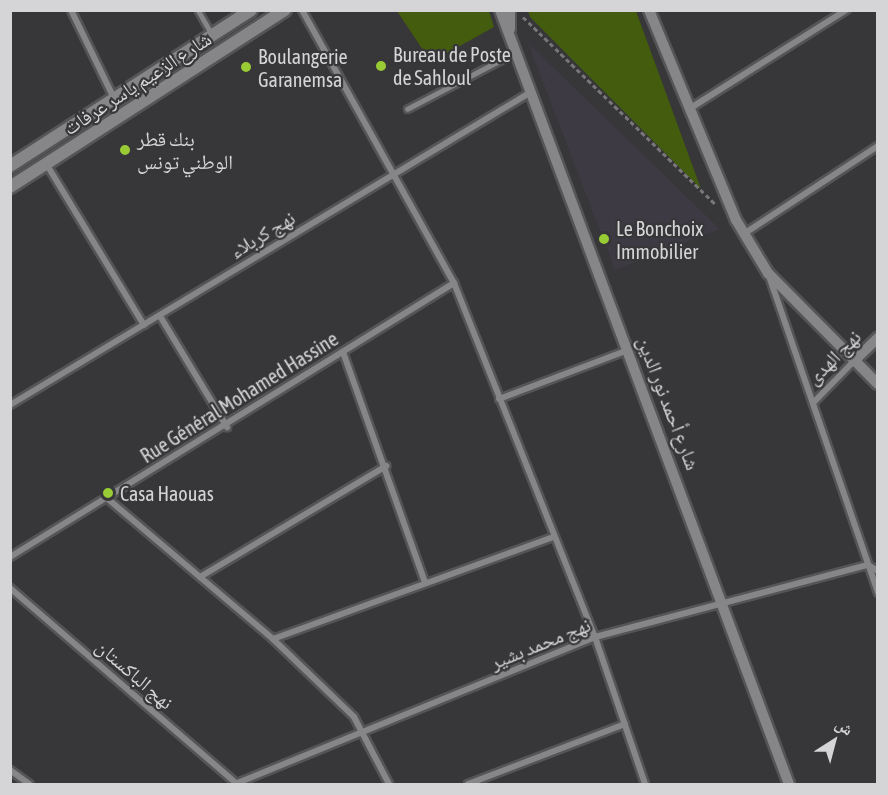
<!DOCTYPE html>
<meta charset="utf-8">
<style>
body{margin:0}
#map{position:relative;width:888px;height:795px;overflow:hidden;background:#373638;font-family:"Asap Condensed","Noto Naskh Arabic",sans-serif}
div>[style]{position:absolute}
.built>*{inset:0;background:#3e3a43}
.green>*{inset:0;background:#435c0e}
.path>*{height:3px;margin-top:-1.5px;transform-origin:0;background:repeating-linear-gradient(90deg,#777678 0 4.5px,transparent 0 7.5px)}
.roads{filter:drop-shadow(2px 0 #555457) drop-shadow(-2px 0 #555457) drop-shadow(0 2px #555457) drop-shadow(0 -2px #555457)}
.service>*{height:4.5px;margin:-2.25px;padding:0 2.25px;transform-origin:2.25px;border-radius:2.25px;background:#868588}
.minor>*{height:6px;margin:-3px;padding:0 3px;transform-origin:3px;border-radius:3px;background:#868588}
.tertiary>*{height:10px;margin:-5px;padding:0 5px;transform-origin:5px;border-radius:5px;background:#868588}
.secondary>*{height:12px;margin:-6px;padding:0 6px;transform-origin:6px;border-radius:6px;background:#868588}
.dots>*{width:16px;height:16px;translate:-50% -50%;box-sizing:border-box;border:3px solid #373638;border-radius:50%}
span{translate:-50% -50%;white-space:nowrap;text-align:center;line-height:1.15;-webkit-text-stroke:4.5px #373638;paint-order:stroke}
.poi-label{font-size:20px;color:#d5d4d6}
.left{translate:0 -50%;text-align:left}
.street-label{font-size:20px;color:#d5d4d6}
.frame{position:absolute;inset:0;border:12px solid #d5d4d6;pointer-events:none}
.north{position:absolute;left:804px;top:711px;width:60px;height:60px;-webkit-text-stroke:4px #373638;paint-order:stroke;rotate:36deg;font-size:16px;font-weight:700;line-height:24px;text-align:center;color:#d5d4d6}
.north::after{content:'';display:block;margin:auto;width:21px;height:27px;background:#d5d4d6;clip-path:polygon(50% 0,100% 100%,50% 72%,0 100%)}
</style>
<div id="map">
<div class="built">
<i style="clip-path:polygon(528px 43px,720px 229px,615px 270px)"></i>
</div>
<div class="green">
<i style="clip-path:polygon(397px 11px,489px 11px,494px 27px,431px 62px)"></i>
<i style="clip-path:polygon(528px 11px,636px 11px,701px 189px,530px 17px)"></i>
</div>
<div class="path">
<i style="left:523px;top:17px;width:268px;rotate:44.2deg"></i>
</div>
<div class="roads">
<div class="service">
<i style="left:198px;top:10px;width:28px;rotate:60deg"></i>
<i style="left:407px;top:109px;width:123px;rotate:-27.6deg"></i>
</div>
<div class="minor">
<i style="left:71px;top:10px;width:98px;rotate:64deg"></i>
<i style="left:302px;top:10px;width:312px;rotate:60.9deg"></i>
<i style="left:454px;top:283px;width:381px;rotate:68.3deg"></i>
<i style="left:595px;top:637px;width:155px;rotate:71.2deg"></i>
<i style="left:689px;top:109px;width:186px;rotate:-32.2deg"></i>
<i style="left:47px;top:165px;width:187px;rotate:58.8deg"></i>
<i style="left:745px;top:233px;width:159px;rotate:-33.2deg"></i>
<i style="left:769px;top:276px;width:335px;rotate:71deg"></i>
<i style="left:160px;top:316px;width:130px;rotate:58.9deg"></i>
<i style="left:343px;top:352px;width:244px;rotate:70.4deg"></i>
<i style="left:499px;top:399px;width:138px;rotate:-20.8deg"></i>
<i style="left:814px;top:402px;width:59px;rotate:-45.7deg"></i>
<i style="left:10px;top:405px;width:608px;rotate:-31deg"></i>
<i style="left:108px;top:499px;width:216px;rotate:40.3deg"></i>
<i style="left:273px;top:639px;width:112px;rotate:43.9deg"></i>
<i style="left:354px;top:717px;width:76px;rotate:62.4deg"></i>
<i style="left:10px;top:557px;width:522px;rotate:-31.68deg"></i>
<i style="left:200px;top:577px;width:217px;rotate:-30.8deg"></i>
<i style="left:10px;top:588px;width:300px;rotate:40.8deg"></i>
<i style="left:273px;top:639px;width:296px;rotate:-20deg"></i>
<i style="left:10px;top:770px;width:24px;rotate:36deg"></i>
<i style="left:235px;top:784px;width:389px;rotate:-22.2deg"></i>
<i style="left:595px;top:637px;width:282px;rotate:-14.8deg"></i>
<i style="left:868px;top:565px;width:12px;rotate:31deg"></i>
<i style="left:468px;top:784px;width:168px;rotate:-20.9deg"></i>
</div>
<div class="tertiary">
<i style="left:500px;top:10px;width:826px;rotate:69.53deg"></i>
<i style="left:510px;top:10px;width:19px;rotate:90deg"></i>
<i style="left:649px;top:10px;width:227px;rotate:67.5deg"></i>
<i style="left:736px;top:220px;width:62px;rotate:58.9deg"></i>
<i style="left:768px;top:273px;width:156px;rotate:45.3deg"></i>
<i style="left:855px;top:360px;width:32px;rotate:-44deg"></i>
</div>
<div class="secondary">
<i style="left:10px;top:166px;width:287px;rotate:-32.9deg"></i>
<i style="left:10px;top:187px;width:327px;rotate:-32.8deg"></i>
</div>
</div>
<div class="dots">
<i style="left:381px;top:66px;background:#99cb35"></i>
<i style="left:246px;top:67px;background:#99cb35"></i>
<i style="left:125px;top:150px;background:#99cb35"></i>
<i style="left:604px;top:239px;background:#99cb35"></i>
<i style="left:108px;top:493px;background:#99cb35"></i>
</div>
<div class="poi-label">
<span class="left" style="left:393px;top:66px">Bureau de Poste<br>de Sahloul</span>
<span class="left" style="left:258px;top:68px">Boulangerie<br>Garanemsa</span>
<span class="left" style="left:137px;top:150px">بنك قطر<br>الوطني تونس</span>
<span class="left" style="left:616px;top:240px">Le Bonchoix<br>Immobilier</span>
<span class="left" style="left:120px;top:493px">Casa Haouas</span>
</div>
<div class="street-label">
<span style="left:137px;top:83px;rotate:-33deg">شارع الزعيم ياسر عرفات</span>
<span style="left:262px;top:234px;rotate:-31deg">نهج كربلاء</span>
<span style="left:833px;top:357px;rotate:-45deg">نهج الهدى</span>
<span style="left:239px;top:397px;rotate:-32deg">Rue Général Mohamed Hassine</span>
<span style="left:669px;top:403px;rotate:69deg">شارع أحمد نور الدين</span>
<span style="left:540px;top:643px;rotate:-22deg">نهج محمد بشير</span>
<span style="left:135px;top:674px;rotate:41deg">نهج الباكستان</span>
</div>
<div class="frame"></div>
<div class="north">ش</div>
</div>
